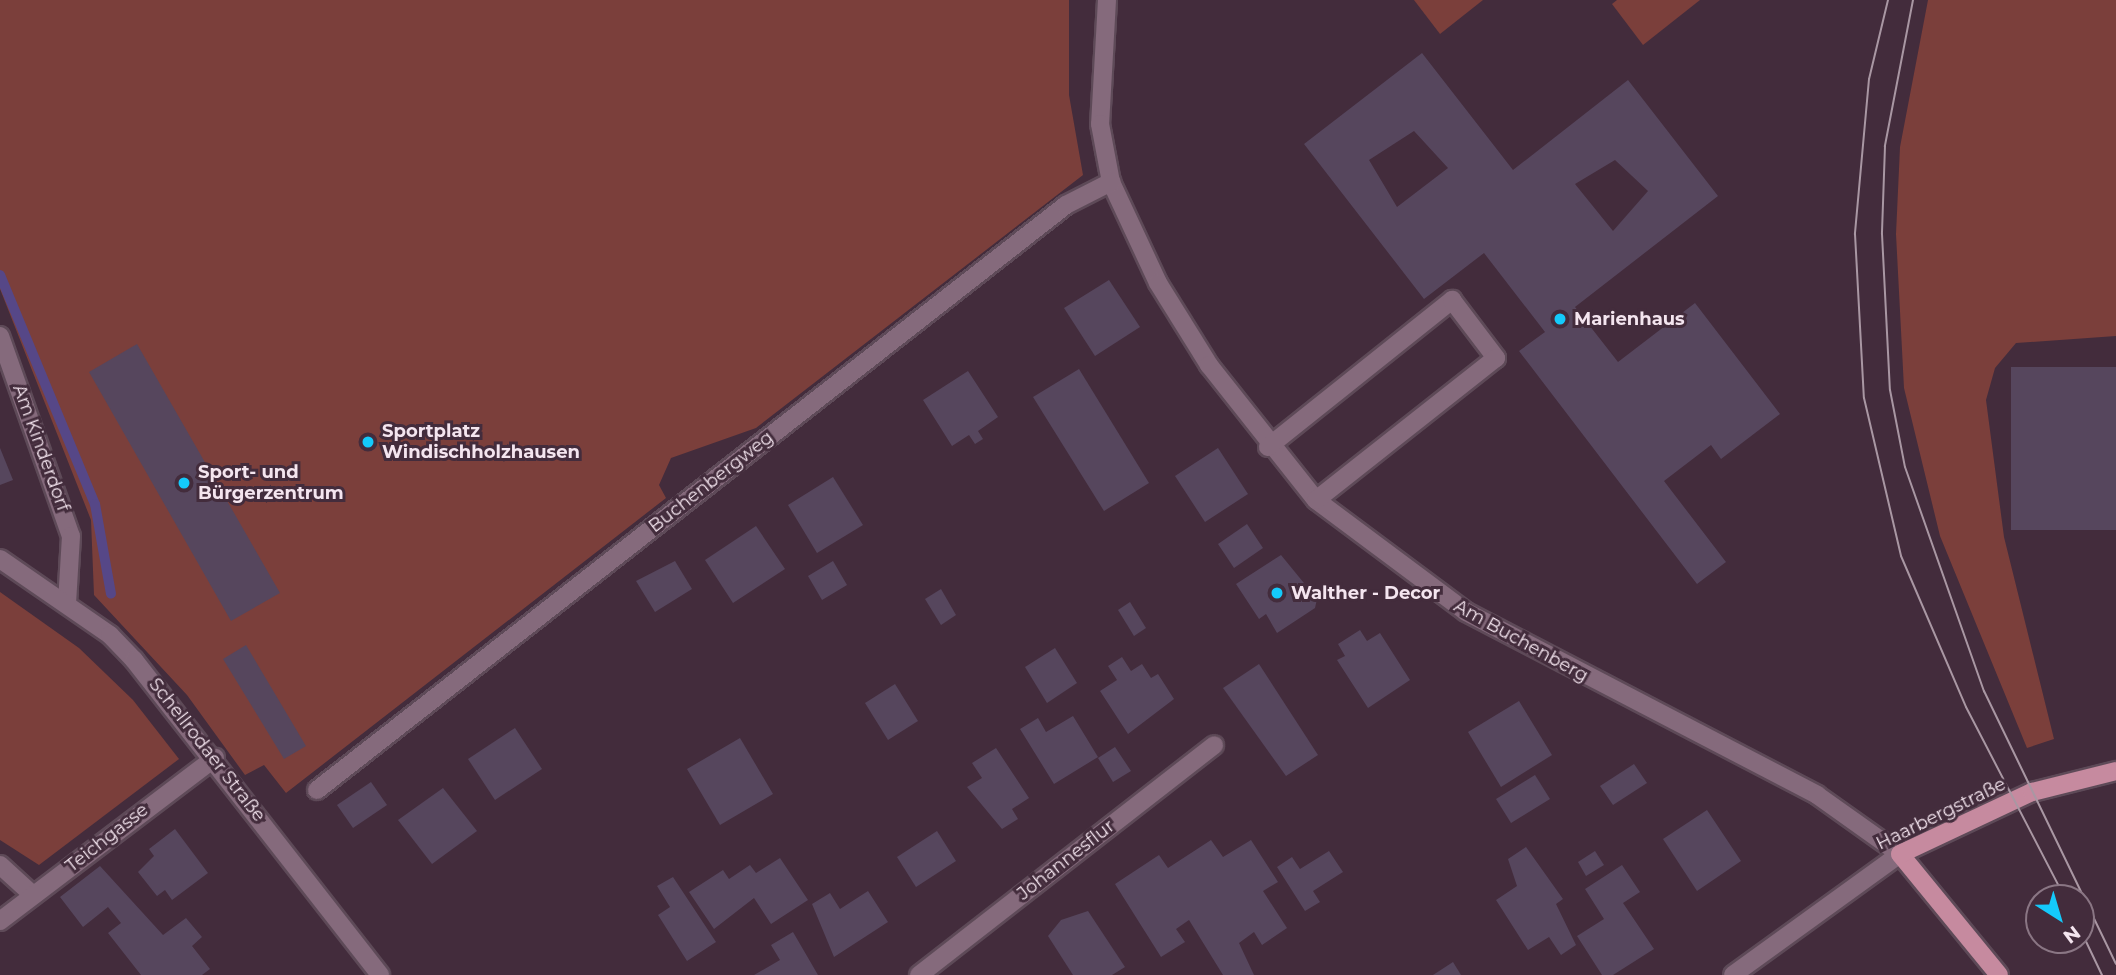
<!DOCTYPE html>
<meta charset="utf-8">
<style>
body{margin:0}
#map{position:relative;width:2116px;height:975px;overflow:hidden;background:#432c3c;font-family:Montserrat,sans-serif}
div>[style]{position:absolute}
.green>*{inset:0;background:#7b3f3b}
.stream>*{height:10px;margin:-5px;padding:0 5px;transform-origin:5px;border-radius:5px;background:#564787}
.building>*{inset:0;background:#56465d}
.roads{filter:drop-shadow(2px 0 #5e4a58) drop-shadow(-2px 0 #5e4a58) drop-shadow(0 2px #5e4a58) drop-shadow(0 -2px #5e4a58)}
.minor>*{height:18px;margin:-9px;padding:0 9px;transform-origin:9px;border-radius:9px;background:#856a7c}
.major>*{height:18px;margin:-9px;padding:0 9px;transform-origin:9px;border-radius:9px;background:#c68a9f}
.tram>*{height:2px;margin:-1px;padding:0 1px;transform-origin:1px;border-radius:1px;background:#a997a3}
.dots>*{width:19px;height:19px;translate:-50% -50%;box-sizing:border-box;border:4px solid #432c3c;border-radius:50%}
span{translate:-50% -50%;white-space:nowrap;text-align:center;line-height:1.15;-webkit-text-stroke:6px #432c3c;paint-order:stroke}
.poi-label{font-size:18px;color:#f4e5ef;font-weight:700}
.left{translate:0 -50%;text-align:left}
.street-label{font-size:18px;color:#f4e5ef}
.north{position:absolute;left:2025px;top:884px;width:70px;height:70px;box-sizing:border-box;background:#432c3c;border:2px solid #8a7684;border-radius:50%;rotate:143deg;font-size:19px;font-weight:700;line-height:28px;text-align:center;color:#f4e5ef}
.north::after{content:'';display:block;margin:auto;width:24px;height:32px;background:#14cafb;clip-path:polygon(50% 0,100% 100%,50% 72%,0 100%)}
</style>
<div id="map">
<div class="green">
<i style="clip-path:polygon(0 0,1069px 0,1069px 95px,1083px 175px,756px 428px,671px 458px,659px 485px,666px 498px,286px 793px,264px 765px,245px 775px,187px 695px,94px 595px,91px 520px,0 289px)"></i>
<i style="clip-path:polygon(1414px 0,1483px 0,1440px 34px)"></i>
<i style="clip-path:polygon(1617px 0,1700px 0,1643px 45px,1612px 4px)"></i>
<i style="clip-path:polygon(1928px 0,2116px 0,2116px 336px,2016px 343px,1995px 368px,1986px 400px,2004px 537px,2054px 739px,2027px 748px,1940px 536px,1904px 388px,1896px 234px,1900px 147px)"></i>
<i style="clip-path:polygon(0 592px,79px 648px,133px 700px,179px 759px,39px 865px,0 840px)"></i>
</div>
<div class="stream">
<i style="left:0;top:275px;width:248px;rotate:67.5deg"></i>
<i style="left:95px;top:504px;width:91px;rotate:79.9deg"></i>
</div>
<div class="building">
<i style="clip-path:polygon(evenodd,1422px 53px,1513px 170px,1628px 80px,1718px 196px,1575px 307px,1618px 362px,1695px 303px,1780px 414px,1721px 459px,1711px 445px,1664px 481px,1726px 562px,1697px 584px,1519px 351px,1545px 332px,1484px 253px,1424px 299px,1304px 144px,1422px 53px,1414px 131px,1448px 168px,1397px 207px,1369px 160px,1414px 131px,1422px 53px,1615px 160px,1648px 191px,1613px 231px,1575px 184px,1615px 160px)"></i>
<i style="clip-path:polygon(1109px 280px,1140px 327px,1095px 356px,1064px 308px)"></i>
<i style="clip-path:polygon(137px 344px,280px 593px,231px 621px,89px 372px)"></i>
<i style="clip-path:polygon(2011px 367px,2116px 367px,2116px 530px,2011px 530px)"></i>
<i style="clip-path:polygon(1079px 369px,1149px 483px,1104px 511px,1033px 397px)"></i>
<i style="clip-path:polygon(968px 371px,998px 417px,978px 431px,983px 439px,975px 444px,969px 435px,952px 446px,923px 400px)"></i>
<i style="clip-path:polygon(0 448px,13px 480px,0 485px)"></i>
<i style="clip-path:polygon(1218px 448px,1248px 494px,1205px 522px,1175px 476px)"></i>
<i style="clip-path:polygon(833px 477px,863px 525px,817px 553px,788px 505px)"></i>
<i style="clip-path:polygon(1247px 524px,1263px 548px,1234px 568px,1218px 544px)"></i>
<i style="clip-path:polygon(756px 526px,785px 569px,733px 603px,705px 560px)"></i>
<i style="clip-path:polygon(1281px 555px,1317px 599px,1315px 608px,1277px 633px,1266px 614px,1259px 619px,1236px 584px)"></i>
<i style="clip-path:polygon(675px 561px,692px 589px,655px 612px,636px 581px)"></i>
<i style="clip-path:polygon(833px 561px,847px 585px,822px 600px,808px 576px)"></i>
<i style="clip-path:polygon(941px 589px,956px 615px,941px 625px,925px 599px)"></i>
<i style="clip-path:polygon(1130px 602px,1146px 628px,1134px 636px,1118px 610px)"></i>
<i style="clip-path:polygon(1360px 630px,1367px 641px,1380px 633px,1410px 680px,1368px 708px,1337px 660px,1345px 656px,1338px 644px)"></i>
<i style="clip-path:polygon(246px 645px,306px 746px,284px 759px,223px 659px)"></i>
<i style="clip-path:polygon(1055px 648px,1077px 683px,1047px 703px,1025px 667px)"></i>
<i style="clip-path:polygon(1122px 657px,1131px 671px,1142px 664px,1151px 678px,1158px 674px,1174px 699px,1128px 734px,1100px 691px,1117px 680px,1108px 666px)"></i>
<i style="clip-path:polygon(1259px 664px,1318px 755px,1286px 776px,1223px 688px)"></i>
<i style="clip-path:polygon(895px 684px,918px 721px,888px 740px,865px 703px)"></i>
<i style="clip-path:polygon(1519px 701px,1552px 755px,1501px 787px,1468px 732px)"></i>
<i style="clip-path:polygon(1073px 716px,1098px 757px,1054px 784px,1020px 729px,1038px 718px,1046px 732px)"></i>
<i style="clip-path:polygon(515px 728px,542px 769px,495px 800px,468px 759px)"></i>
<i style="clip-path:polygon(740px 738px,773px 794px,720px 825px,687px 769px)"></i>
<i style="clip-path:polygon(1115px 747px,1131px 771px,1113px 782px,1098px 758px)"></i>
<i style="clip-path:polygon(996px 748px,1029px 798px,1012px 809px,1018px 819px,1002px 829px,967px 787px,982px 778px,972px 763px)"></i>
<i style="clip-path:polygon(1634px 764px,1647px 783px,1613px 805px,1600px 786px)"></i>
<i style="clip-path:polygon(1535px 775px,1550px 799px,1511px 823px,1496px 799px)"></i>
<i style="clip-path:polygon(371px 782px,387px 805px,353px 828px,337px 805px)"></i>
<i style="clip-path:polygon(443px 788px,477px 831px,432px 864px,398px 820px)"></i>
<i style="clip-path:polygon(1707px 810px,1741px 861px,1697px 891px,1663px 839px)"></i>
<i style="clip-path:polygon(175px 829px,208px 873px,172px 900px,165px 890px,157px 896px,138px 872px,154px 856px,149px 849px)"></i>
<i style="clip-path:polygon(937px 831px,956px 861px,916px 887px,897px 857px)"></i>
<i style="clip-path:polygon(1211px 840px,1223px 857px,1251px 840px,1278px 882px,1263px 891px,1287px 928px,1262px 945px,1254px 932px,1239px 943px,1254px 975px,1223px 975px,1189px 920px,1176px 929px,1185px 942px,1161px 957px,1115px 884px,1159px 855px,1168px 868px)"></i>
<i style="clip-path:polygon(1526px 847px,1563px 899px,1556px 904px,1576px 945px,1561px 955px,1549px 937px,1528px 950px,1496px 900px,1517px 886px,1508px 859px)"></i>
<i style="clip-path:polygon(1329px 851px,1343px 872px,1313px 891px,1320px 902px,1305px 911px,1277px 867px,1292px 857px,1300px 869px)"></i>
<i style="clip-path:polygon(1595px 851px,1604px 865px,1586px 876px,1578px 862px)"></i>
<i style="clip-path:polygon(780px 858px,808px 900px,771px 924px,754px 898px,714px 929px,689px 892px,723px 870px,729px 879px,750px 865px,756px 873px)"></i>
<i style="clip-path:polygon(1622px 865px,1640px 892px,1623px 903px,1654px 949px,1613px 975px,1602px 975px,1577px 936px,1604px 919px,1585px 889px)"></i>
<i style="clip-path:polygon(100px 866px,163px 935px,186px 918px,202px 937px,192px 946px,210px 969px,202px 975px,141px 975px,108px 933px,121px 923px,108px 907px,83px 927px,60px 897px)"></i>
<i style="clip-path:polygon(673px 877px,716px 942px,687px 961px,658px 915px,670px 907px,657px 886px)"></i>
<i style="clip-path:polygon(868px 891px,888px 922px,834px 957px,812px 904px,830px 893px,840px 909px)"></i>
<i style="clip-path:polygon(1088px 911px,1125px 967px,1112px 975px,1073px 975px,1048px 936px,1061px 920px)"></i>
<i style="clip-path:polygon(793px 932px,818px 975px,754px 975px,780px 960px,771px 945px)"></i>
<i style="clip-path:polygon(1453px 962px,1461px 975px,1433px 975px)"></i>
</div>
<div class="roads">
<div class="minor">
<i style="left:1107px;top:0;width:124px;rotate:93.2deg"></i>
<i style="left:1100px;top:124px;width:59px;rotate:79.3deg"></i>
<i style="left:1111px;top:182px;width:111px;rotate:65deg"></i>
<i style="left:1158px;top:283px;width:97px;rotate:58.1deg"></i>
<i style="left:1209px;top:365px;width:172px;rotate:51.6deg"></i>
<i style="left:1316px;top:500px;width:187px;rotate:36.7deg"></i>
<i style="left:1466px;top:612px;width:396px;rotate:27.5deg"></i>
<i style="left:1817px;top:795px;width:102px;rotate:35.4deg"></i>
<i style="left:1900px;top:854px;width:206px;rotate:144.1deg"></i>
<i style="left:0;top:336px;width:212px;rotate:70.5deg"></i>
<i style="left:71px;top:536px;width:68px;rotate:93.4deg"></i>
<i style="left:1268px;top:447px;width:236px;rotate:-38.6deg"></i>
<i style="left:1452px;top:300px;width:73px;rotate:52.8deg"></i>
<i style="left:1496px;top:358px;width:229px;rotate:141.7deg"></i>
<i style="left:0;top:559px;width:134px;rotate:34.6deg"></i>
<i style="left:110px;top:635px;width:35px;rotate:46deg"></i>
<i style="left:134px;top:660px;width:400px;rotate:52deg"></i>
<i style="left:317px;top:790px;width:950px;rotate:-37.99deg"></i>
<i style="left:1066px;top:205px;width:51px;rotate:-27.1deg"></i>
<i style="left:0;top:865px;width:45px;rotate:42.3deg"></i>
<i style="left:0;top:921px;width:270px;rotate:-37.2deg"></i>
<i style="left:919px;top:975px;width:374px;rotate:-37.9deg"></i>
</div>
<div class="major">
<i style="left:1999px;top:975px;width:156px;rotate:-129.3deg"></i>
<i style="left:1900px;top:854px;width:146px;rotate:-25.2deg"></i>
<i style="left:2032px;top:792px;width:87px;rotate:-14deg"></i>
</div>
</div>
<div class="tram">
<i style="left:1888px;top:0;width:81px;rotate:103.5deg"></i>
<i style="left:1869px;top:79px;width:156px;rotate:95.2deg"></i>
<i style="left:1855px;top:234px;width:164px;rotate:86.9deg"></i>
<i style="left:1864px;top:398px;width:162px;rotate:76.8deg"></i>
<i style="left:1901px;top:556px;width:164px;rotate:66.7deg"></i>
<i style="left:1966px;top:707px;width:215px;rotate:62.6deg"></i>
<i style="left:1913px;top:0;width:149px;rotate:100.9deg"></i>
<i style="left:1885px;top:146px;width:88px;rotate:92deg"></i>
<i style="left:1882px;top:234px;width:156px;rotate:87.1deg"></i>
<i style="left:1890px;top:390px;width:78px;rotate:79deg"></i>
<i style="left:1905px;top:467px;width:238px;rotate:70.6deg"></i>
<i style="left:1984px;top:691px;width:303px;rotate:64.2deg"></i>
<i style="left:2081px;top:931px;width:49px;rotate:64.5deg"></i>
</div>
<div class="dots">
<i style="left:1560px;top:319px;background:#14cafb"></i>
<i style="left:368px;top:442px;background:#14cafb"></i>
<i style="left:184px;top:483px;background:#14cafb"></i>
<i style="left:1277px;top:593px;background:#14cafb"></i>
</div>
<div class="poi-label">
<span class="left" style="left:1574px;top:319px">Marienhaus</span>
<span class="left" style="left:382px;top:442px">Sportplatz<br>Windischholzhausen</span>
<span class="left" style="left:198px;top:483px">Sport- und<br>Bürgerzentrum</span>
<span class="left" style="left:1291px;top:593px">Walther - Decor</span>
</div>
<div class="street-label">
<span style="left:41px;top:448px;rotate:70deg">Am Kinderdorf</span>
<span style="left:711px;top:482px;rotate:-38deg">Buchenbergweg</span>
<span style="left:1521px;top:641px;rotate:29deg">Am Buchenberg</span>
<span style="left:207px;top:750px;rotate:52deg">Schellrodaer Straße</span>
<span style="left:1941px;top:814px;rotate:-26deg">Haarbergstraße</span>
<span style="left:107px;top:838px;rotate:-38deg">Teichgasse</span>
<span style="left:1066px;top:860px;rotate:-38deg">Johannesflur</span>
</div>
<div class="north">N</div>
</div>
